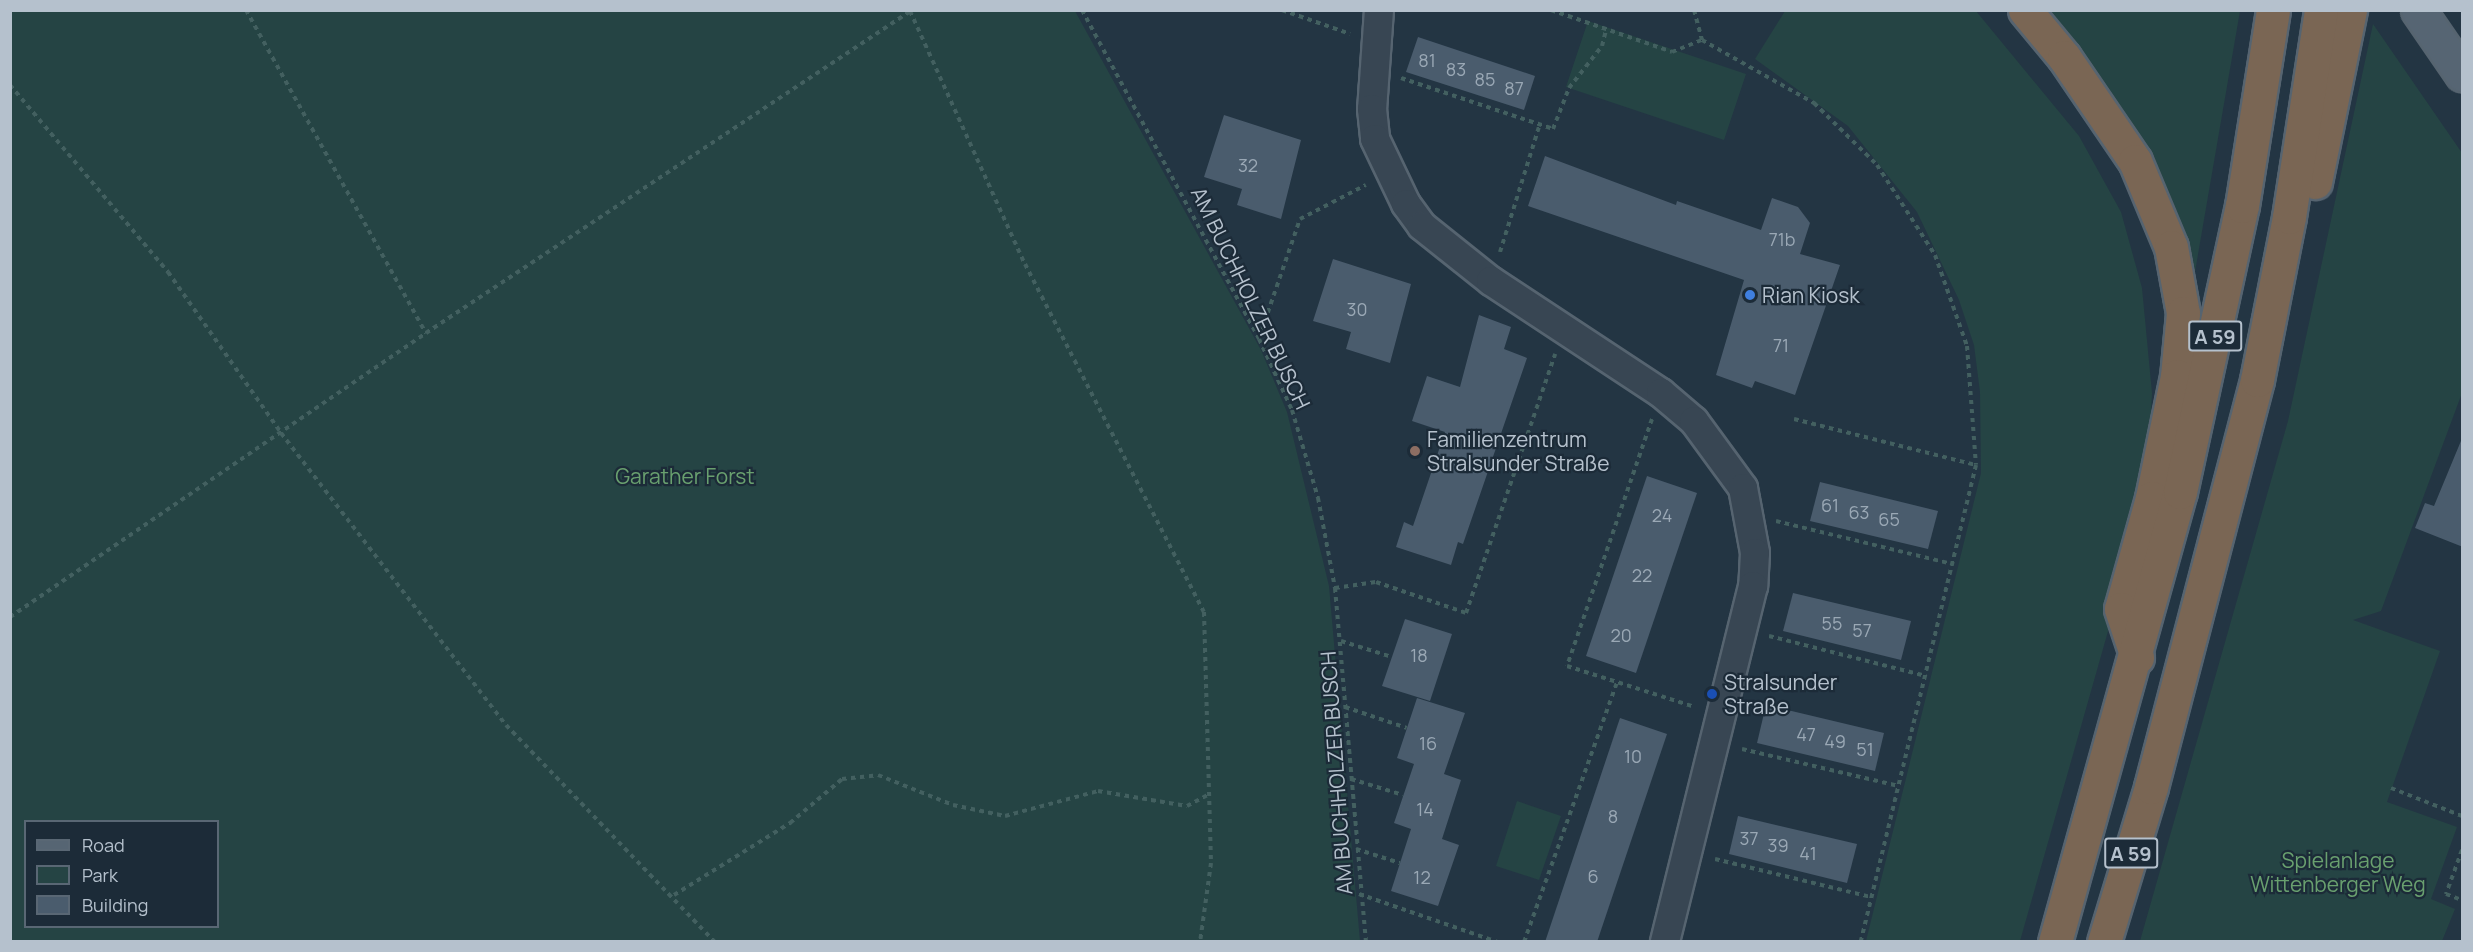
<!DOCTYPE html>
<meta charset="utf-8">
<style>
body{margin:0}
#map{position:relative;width:2473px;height:952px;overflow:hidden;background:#233543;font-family:Manrope,sans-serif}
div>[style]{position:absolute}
.green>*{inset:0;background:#254444}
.building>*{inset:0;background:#4a5c6d}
.path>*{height:4px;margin-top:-2px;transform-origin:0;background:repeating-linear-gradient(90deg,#436060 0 4.5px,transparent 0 9px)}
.roads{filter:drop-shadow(2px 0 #566470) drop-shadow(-2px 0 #566470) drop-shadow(0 2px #566470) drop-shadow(0 -2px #566470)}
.street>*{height:28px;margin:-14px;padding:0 14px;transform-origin:14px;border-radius:14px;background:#384653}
.primary>*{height:33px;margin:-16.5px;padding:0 16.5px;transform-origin:16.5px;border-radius:16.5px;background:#566573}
.highway>*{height:33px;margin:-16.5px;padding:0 16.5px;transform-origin:16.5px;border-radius:16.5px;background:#7a6654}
.dots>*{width:16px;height:16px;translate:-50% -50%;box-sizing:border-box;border:3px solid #1c2b38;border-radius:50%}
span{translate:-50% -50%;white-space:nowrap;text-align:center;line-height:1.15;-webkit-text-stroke:4.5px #1c2b38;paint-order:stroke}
.number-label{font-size:18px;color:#9aa8b5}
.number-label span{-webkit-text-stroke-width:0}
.shield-label span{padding:2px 4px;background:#1c2b38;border:2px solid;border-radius:4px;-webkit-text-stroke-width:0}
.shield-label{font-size:20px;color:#b5c1cd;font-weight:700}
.poi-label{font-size:21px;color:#b5c1cd}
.left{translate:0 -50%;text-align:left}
.street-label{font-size:21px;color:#b5c1cd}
.park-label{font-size:21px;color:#69a06f}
.frame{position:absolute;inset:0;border:12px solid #b5c1cd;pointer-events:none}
.legend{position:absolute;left:24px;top:820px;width:195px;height:108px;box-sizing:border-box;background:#1c2b38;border:2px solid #596774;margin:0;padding:8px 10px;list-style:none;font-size:18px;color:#b5c1cd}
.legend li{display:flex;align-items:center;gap:12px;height:30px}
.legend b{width:30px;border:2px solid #596774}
</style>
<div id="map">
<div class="green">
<i style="clip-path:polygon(evenodd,10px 11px,1075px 11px,1261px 350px,1287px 412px,1329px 586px,1360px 941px,11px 941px,10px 11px,26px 822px,218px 822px,218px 926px,26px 926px,26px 822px)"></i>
<i style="clip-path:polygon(1785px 11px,1976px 11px,2079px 136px,2121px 212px,2142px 288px,2152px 393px,2147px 494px,2020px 941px,1866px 941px,1981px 473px,1980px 392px,1974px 345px,1959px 300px,1917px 212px,1848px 126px,1755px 59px)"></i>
<i style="clip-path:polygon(2045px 11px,2240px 11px,2191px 295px)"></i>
<i style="clip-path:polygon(1588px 21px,1746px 74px,1724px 140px,1566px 87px)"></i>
<i style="clip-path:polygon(2373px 24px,2462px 153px,2462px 393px,2381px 611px,2353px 620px,2440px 651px,2387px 802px,2457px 827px,2431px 899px,2455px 909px,2442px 941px,2140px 941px,2288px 421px)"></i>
<i style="clip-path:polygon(1517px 801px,1561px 816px,1539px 880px,1496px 866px)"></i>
</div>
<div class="building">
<i style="clip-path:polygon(1418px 37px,1535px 76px,1524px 110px,1406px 72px)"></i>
<i style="clip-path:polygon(1224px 115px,1301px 140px,1281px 219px,1237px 205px,1242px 189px,1204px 177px)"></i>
<i style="clip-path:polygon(1545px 156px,1676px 205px,1677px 201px,1761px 230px,1772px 198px,1798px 207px,1810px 223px,1800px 254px,1840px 265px,1795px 395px,1755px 381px,1752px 388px,1716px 375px,1744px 280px,1528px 206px)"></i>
<i style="clip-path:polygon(1333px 259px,1411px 284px,1390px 363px,1346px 349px,1351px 332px,1313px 321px)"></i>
<i style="clip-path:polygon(1479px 315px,1511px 327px,1504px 349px,1527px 358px,1463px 544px,1458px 542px,1451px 565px,1396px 547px,1404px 522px,1413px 526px,1445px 432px,1412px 421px,1427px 376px,1460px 387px)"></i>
<i style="clip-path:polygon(2463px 436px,2463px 547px,2415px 528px,2425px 503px,2434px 506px)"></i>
<i style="clip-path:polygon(1647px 476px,1697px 493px,1636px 673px,1586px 656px)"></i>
<i style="clip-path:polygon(1820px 482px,1938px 511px,1928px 549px,1810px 521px)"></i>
<i style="clip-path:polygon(1793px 593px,1911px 621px,1901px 660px,1783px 631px)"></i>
<i style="clip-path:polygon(1405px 619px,1452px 634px,1430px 701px,1382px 686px)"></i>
<i style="clip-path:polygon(1417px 698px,1465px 713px,1444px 774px,1461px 780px,1442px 839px,1459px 845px,1438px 906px,1391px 891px,1411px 829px,1394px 823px,1414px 764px,1397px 758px)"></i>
<i style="clip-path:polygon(1766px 705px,1884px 733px,1875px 771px,1757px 743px)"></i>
<i style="clip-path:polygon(1620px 718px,1667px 734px,1597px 942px,1545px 942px)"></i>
<i style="clip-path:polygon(1738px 816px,1857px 844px,1847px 883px,1729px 854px)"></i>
</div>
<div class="path">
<i style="left:246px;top:10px;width:370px;rotate:60.9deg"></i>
<i style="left:1082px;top:10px;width:374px;rotate:61.7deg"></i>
<i style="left:1259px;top:339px;width:78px;rotate:65.1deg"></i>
<i style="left:1292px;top:410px;width:92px;rotate:73.5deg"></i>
<i style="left:1318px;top:498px;width:92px;rotate:79.3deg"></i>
<i style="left:1335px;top:588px;width:355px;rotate:85deg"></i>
<i style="left:1282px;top:10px;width:72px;rotate:19.4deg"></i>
<i style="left:1551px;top:10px;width:128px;rotate:19.1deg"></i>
<i style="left:1672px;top:52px;width:32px;rotate:-22deg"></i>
<i style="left:1694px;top:10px;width:31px;rotate:75deg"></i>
<i style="left:1702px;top:40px;width:129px;rotate:29.4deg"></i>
<i style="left:1814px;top:103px;width:88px;rotate:44.5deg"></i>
<i style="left:1877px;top:165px;width:107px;rotate:57.2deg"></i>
<i style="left:1935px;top:255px;width:96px;rotate:70.6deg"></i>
<i style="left:1967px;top:346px;width:119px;rotate:85.7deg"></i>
<i style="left:1976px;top:465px;width:491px;rotate:103.6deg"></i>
<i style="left:910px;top:11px;width:278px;rotate:65.6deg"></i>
<i style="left:1025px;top:264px;width:391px;rotate:62.8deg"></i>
<i style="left:1204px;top:612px;width:251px;rotate:88.4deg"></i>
<i style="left:1211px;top:863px;width:80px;rotate:97.9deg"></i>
<i style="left:1401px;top:78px;width:160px;rotate:18.5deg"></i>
<i style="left:1553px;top:129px;width:44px;rotate:-68.7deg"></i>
<i style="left:1569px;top:88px;width:53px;rotate:-51.8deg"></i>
<i style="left:1602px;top:46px;width:16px;rotate:-76deg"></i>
<i style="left:10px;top:85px;width:245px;rotate:49.8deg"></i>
<i style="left:168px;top:272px;width:197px;rotate:54.9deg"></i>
<i style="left:281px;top:433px;width:369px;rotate:52.4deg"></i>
<i style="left:506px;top:725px;width:301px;rotate:46.1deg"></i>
<i style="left:1500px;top:252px;width:131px;rotate:-72.7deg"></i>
<i style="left:1259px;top:338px;width:126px;rotate:-71deg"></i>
<i style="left:1300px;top:219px;width:74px;rotate:-27.3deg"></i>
<i style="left:1652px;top:419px;width:261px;rotate:109deg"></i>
<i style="left:1567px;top:666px;width:134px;rotate:17.8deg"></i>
<i style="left:1794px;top:419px;width:188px;rotate:14.2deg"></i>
<i style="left:1776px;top:521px;width:182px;rotate:13.7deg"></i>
<i style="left:1335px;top:588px;width:41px;rotate:-8.3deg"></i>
<i style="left:1376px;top:582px;width:95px;rotate:19deg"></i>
<i style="left:1466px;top:613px;width:274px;rotate:-71deg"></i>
<i style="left:10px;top:617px;width:504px;rotate:-34.32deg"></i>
<i style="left:426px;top:333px;width:584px;rotate:-33.61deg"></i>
<i style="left:1769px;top:636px;width:162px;rotate:14.3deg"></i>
<i style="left:1341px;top:641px;width:53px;rotate:17.4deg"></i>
<i style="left:1345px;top:707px;width:65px;rotate:18.7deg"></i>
<i style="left:1742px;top:749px;width:161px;rotate:13.3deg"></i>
<i style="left:1351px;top:779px;width:54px;rotate:17.1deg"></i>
<i style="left:2391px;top:788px;width:76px;rotate:21.5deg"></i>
<i style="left:1356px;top:849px;width:46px;rotate:17.7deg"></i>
<i style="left:2462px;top:850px;width:47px;rotate:110deg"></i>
<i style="left:2446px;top:894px;width:17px;rotate:21deg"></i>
<i style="left:1715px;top:859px;width:161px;rotate:13.7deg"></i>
<i style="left:1359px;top:894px;width:147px;rotate:19.1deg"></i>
<i style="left:674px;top:895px;width:137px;rotate:-31.8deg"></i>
<i style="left:790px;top:823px;width:68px;rotate:-40.2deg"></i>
<i style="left:842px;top:779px;width:36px;rotate:-6deg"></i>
<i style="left:878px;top:775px;width:81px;rotate:21.8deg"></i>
<i style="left:953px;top:805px;width:53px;rotate:11.9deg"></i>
<i style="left:1005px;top:816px;width:96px;rotate:-15deg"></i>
<i style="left:1098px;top:791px;width:90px;rotate:9.6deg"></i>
<i style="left:1187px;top:806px;width:26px;rotate:-28deg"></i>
<i style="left:1524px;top:942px;width:276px;rotate:-70.3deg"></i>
</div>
<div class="roads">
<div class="street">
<i style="left:1379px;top:10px;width:99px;rotate:94deg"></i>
<i style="left:1372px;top:109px;width:30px;rotate:84deg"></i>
<i style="left:1375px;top:139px;width:72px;rotate:64.5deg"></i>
<i style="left:1406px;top:204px;width:27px;rotate:54deg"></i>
<i style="left:1422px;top:226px;width:88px;rotate:38.6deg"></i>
<i style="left:1491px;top:281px;width:204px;rotate:33.4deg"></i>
<i style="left:1661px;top:393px;width:43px;rotate:40.3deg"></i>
<i style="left:1694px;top:421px;width:83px;rotate:53.8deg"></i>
<i style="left:1743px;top:488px;width:66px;rotate:79.5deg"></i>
<i style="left:1755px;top:553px;width:33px;rotate:93deg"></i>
<i style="left:1753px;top:586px;width:367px;rotate:103.9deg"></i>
</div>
<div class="primary">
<i style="left:2418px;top:10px;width:78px;rotate:55.5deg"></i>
</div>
<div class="highway">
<i style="left:2025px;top:10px;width:61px;rotate:50.3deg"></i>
<i style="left:2064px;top:57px;width:126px;rotate:55.7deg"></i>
<i style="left:2135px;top:161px;width:93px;rotate:67.3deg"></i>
<i style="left:2171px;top:247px;width:67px;rotate:79.7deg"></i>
<i style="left:2183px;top:313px;width:63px;rotate:95.4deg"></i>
<i style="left:2177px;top:376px;width:125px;rotate:101.6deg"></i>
<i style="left:2152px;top:498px;width:115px;rotate:105.6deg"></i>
<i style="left:2121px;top:609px;width:51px;rotate:71.6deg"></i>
<i style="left:2315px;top:182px;width:176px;rotate:-78.5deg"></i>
<i style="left:2055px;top:942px;width:467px;rotate:-74.5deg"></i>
<i style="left:2180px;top:492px;width:293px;rotate:-77.8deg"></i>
<i style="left:2242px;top:206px;width:198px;rotate:-81deg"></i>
<i style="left:2104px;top:942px;width:162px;rotate:-73.1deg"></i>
<i style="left:2151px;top:787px;width:421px;rotate:-75.4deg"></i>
<i style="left:2257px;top:380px;width:166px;rotate:-78.9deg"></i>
<i style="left:2289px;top:217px;width:209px;rotate:-81.2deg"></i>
</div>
</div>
<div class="dots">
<i style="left:1750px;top:295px;background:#3f7fe0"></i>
<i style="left:1415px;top:451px;background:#8d6e63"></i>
<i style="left:1712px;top:694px;background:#1a4fb4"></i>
</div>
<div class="number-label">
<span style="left:1427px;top:60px">81</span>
<span style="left:1456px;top:69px">83</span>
<span style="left:1485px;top:79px">85</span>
<span style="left:1514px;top:88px">87</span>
<span style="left:1248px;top:165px">32</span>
<span style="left:1782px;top:239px">71b</span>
<span style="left:1357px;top:309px">30</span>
<span style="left:1781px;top:345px">71</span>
<span style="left:1830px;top:505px">61</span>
<span style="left:1859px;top:512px">63</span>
<span style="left:1662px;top:515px">24</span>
<span style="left:1889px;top:519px">65</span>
<span style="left:1642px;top:575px">22</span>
<span style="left:1832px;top:623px">55</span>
<span style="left:1862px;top:630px">57</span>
<span style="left:1621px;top:635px">20</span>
<span style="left:1419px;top:655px">18</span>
<span style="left:1806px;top:734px">47</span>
<span style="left:1835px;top:741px">49</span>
<span style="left:1428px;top:743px">16</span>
<span style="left:1865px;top:749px">51</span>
<span style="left:1633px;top:756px">10</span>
<span style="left:1425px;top:809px">14</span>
<span style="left:1613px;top:816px">8</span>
<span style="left:1749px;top:838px">37</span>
<span style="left:1778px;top:845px">39</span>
<span style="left:1808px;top:853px">41</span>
<span style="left:1593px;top:876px">6</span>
<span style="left:1422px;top:877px">12</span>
</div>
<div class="shield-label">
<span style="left:2215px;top:336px">A 59</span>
<span style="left:2131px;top:853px">A 59</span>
</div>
<div class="poi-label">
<span class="left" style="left:1762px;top:295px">Rian Kiosk</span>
<span class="left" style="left:1427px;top:451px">Familienzentrum<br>Stralsunder Straße</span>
<span class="left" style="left:1724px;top:694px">Stralsunder<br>Straße</span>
</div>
<div class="street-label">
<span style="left:1251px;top:298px;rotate:64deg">AM BUCHHOLZER BUSCH</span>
<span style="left:1336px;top:773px;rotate:-94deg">AM BUCHHOLZER BUSCH</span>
</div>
<div class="park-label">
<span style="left:685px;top:476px">Garather Forst</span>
<span style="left:2338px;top:872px">Spielanlage<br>Wittenberger Weg</span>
</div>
<div class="frame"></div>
<ul class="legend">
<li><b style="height:8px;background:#566573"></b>Road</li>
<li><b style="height:16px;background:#254444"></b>Park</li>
<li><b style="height:16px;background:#4a5c6d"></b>Building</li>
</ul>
</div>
